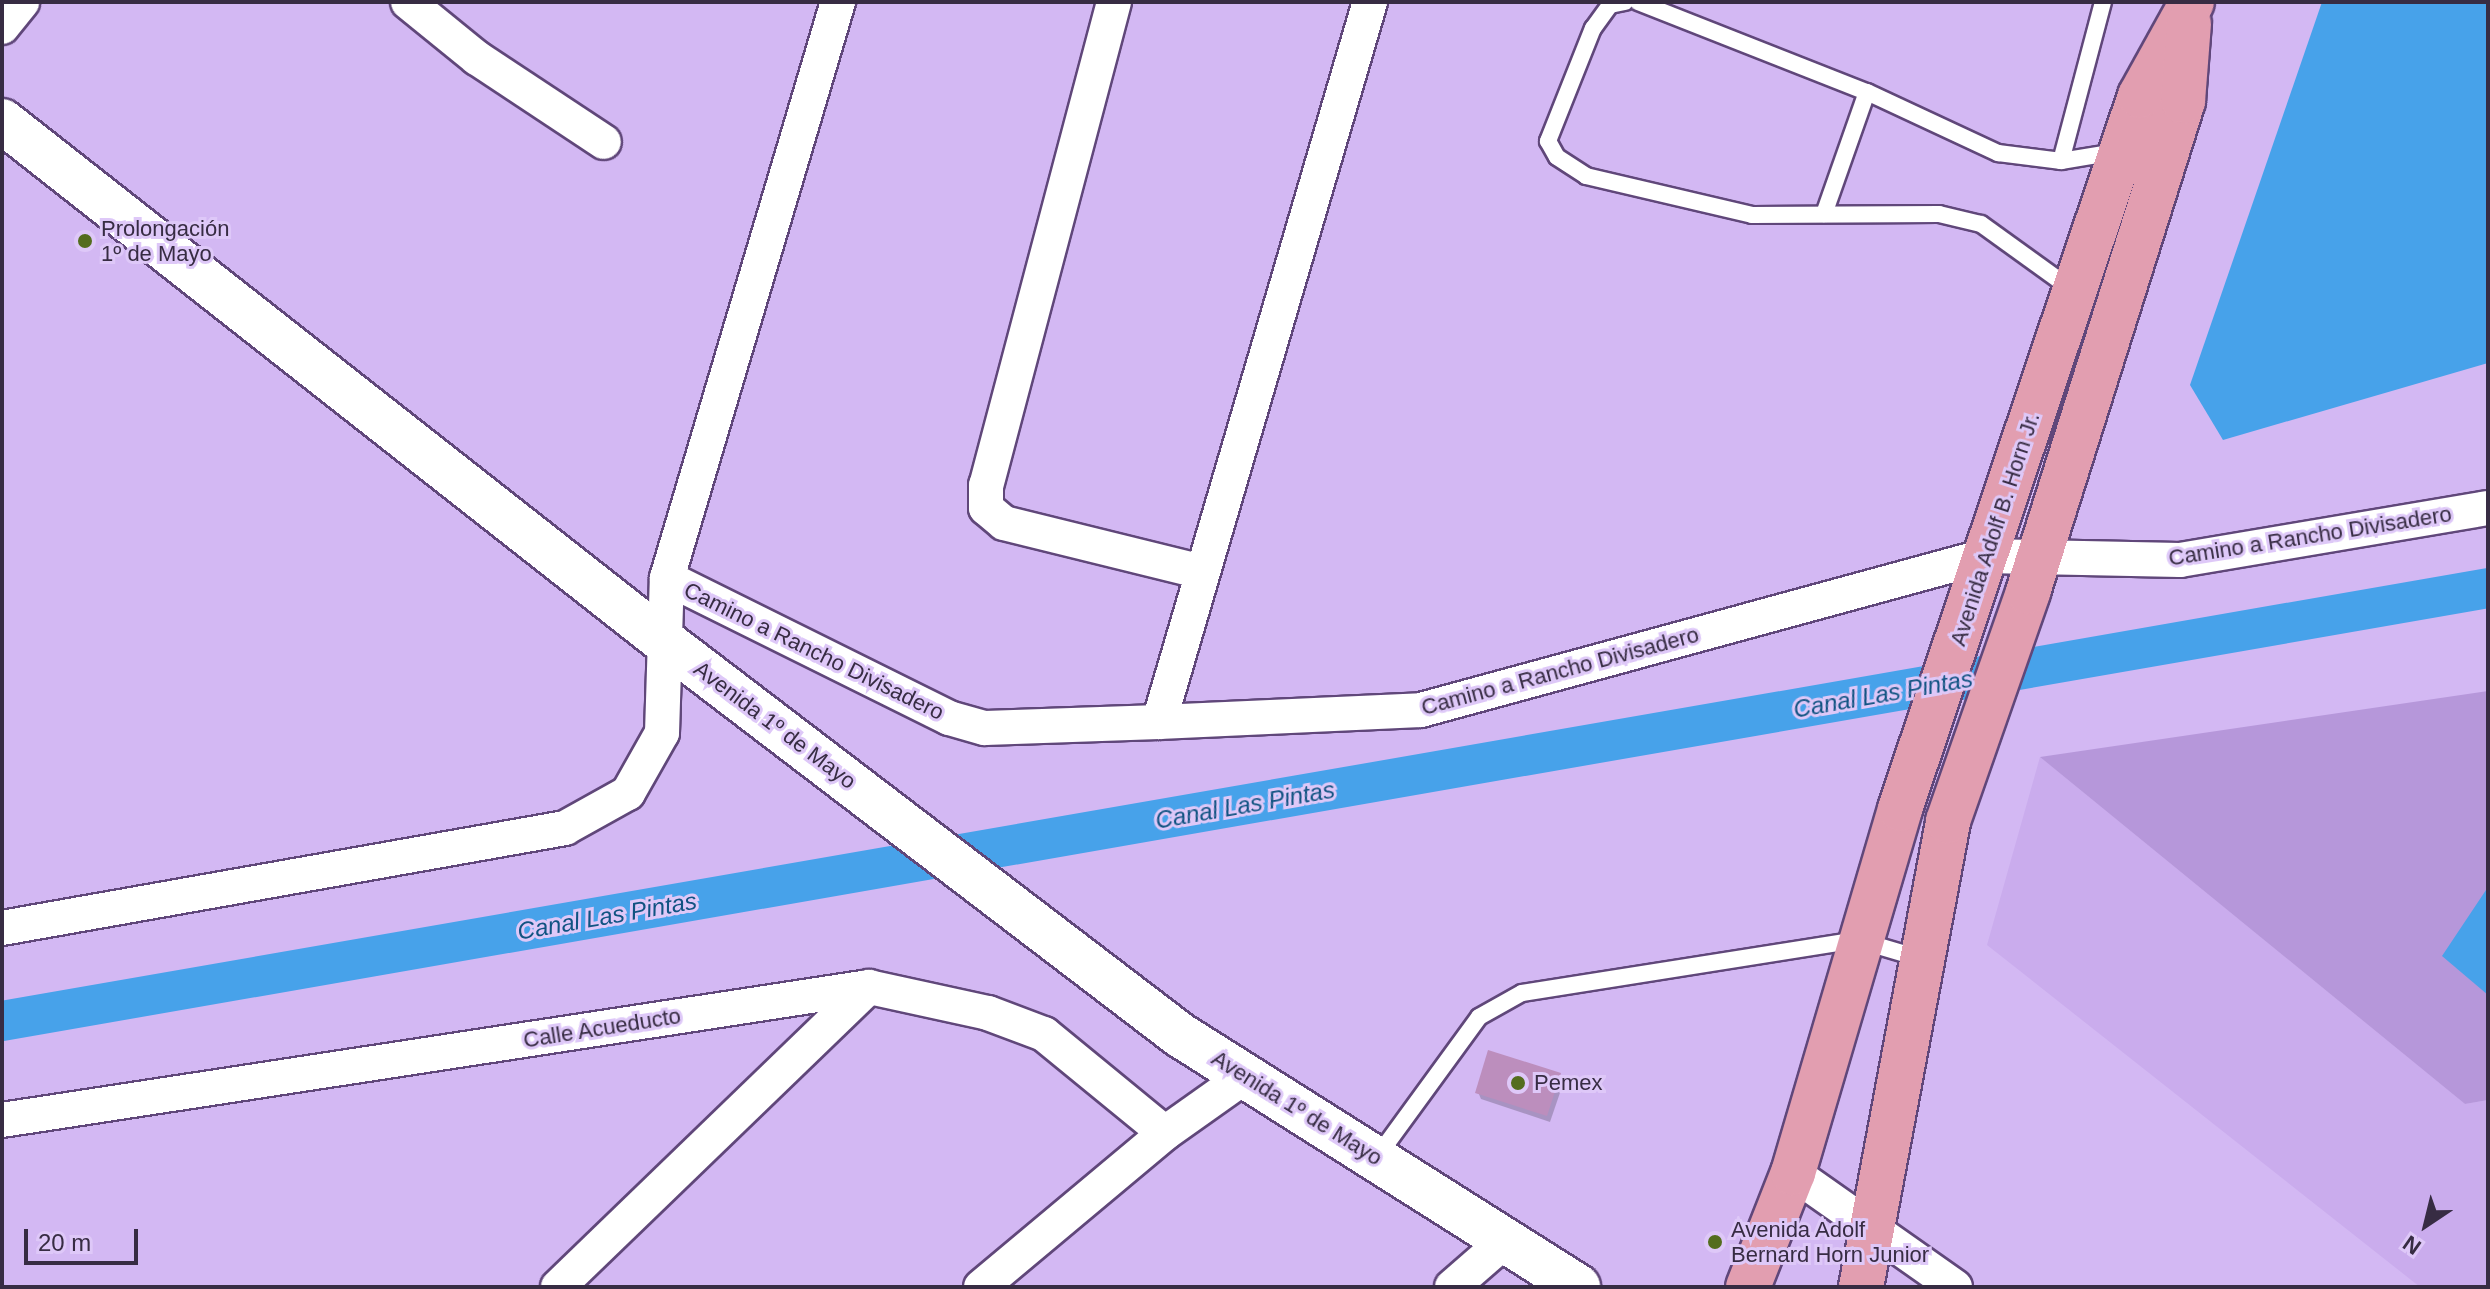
<!DOCTYPE html>
<meta charset="utf-8">
<style>
body{margin:0}
#map{position:relative;width:2490px;height:1289px;overflow:hidden;background:#d3b8f3;font-family:Helvetica,sans-serif}
div>[style]{position:absolute}
.built>*{inset:0;background:#caaced}
.green>*{inset:0;background:#b697da}
.water>*{inset:0;background:#47a2ea}
.shadow>*{inset:0;background:#0003}
.canal>*{height:40px;margin:-20px;padding:0 20px;transform-origin:20px;border-radius:20px;background:#47a2ea}
.building>*{inset:0;background:#bc8ebd}
.roads{filter:drop-shadow(2px 0 #60477a) drop-shadow(-2px 0 #60477a) drop-shadow(0 2px #60477a) drop-shadow(0 -2px #60477a)}
.lane>*{height:16px;margin:-8px;padding:0 8px;transform-origin:8px;border-radius:8px;background:#fff}
.street>*{height:34px;margin:-17px;padding:0 17px;transform-origin:17px;border-radius:17px;background:#fff}
.secondary>*{height:44px;margin:-22px;padding:0 22px;transform-origin:22px;border-radius:22px;background:#fff}
.primary>*{height:44px;margin:-22px;padding:0 22px;transform-origin:22px;border-radius:22px;background:#e29eb0}
.dots>*{width:22px;height:22px;translate:-50% -50%;box-sizing:border-box;border:4px solid #dec8f8;border-radius:50%}
span{translate:-50% -50%;white-space:nowrap;text-align:center;line-height:1.15;-webkit-text-stroke:6px #dec8f8;paint-order:stroke}
.poi-label{font-size:22px;color:#372c43}
.left{translate:0 -50%;text-align:left}
.street-label{font-size:22px;color:#372c43}
.water-label{font-size:24px;color:#105382;font-style:italic}
.frame{position:absolute;inset:0;border:4px solid #372c43;pointer-events:none}
.north{position:absolute;left:2386px;top:1185px;width:80px;height:80px;-webkit-text-stroke:6px #dec8f8;paint-order:stroke;rotate:215deg;font-size:22px;font-weight:700;line-height:32px;text-align:center;color:#372c43}
.north::after{content:'';display:block;margin:auto;width:28px;height:36px;background:#372c43;clip-path:polygon(50% 0,100% 100%,50% 72%,0 100%)}
.scale{position:absolute;left:24px;top:1229px;width:114px;height:36px;box-sizing:border-box;border:4px solid #372c43;border-top:0;padding-left:10px;font-size:24px;line-height:28px;white-space:nowrap;color:#372c43;-webkit-text-stroke:6px #dec8f8;paint-order:stroke}
</style>
<div id="map">
<div class="built">
<i style="clip-path:polygon(2040px 757px,2465px 1104px,2488px 1100px,2488px 1287px,2420px 1287px,1987px 945px)"></i>
</div>
<div class="green">
<i style="clip-path:polygon(2488px 691px,2488px 1100px,2465px 1104px,2040px 757px)"></i>
</div>
<div class="water">
<i style="clip-path:polygon(2322px 2px,2488px 2px,2488px 363px,2223px 440px,2190px 385px)"></i>
<i style="clip-path:polygon(2488px 887px,2488px 995px,2442px 956px)"></i>
</div>
<div class="shadow">
<i style="clip-path:polygon(1560px 1075px,1564px 1081px,1550px 1122px,1481px 1099px,1478px 1092px)"></i>
</div>
<div class="canal">
<i style="left:2px;top:1021px;width:2523px;rotate:-9.88deg"></i>
</div>
<div class="building">
<i style="clip-path:polygon(1488px 1050px,1561px 1073px,1547px 1116px,1475px 1093px)"></i>
</div>
<div class="roads">
<div class="lane">
<i style="left:1625px;top:2px;width:15px;rotate:169deg"></i>
<i style="left:1610px;top:5px;width:29px;rotate:126deg"></i>
<i style="left:1593px;top:28px;width:122px;rotate:111.7deg"></i>
<i style="left:1548px;top:141px;width:18px;rotate:61deg"></i>
<i style="left:1557px;top:157px;width:35px;rotate:33deg"></i>
<i style="left:1586px;top:176px;width:171px;rotate:13.2deg"></i>
<i style="left:1752px;top:215px;width:187px;rotate:-0.3deg"></i>
<i style="left:1939px;top:214px;width:43px;rotate:13.4deg"></i>
<i style="left:1981px;top:224px;width:111px;rotate:35.8deg"></i>
<i style="left:1638px;top:2px;width:246px;rotate:21.5deg"></i>
<i style="left:1867px;top:92px;width:145px;rotate:25deg"></i>
<i style="left:1998px;top:153px;width:64px;rotate:7.2deg"></i>
<i style="left:2061px;top:161px;width:56px;rotate:-9.3deg"></i>
<i style="left:2061px;top:161px;width:164px;rotate:-75.2deg"></i>
<i style="left:1824px;top:214px;width:129px;rotate:-70.6deg"></i>
<i style="left:1377px;top:1157px;width:173px;rotate:-53.9deg"></i>
<i style="left:1479px;top:1017px;width:49px;rotate:-29.2deg"></i>
<i style="left:1522px;top:993px;width:340px;rotate:-9deg"></i>
<i style="left:1858px;top:940px;width:67px;rotate:16.5deg"></i>
</div>
<div class="street">
<i style="left:408px;top:2px;width:89px;rotate:39.1deg"></i>
<i style="left:477px;top:58px;width:152px;rotate:33.5deg"></i>
<i style="left:1114px;top:2px;width:500px;rotate:104.8deg"></i>
<i style="left:986px;top:485px;width:23px;rotate:90deg"></i>
<i style="left:986px;top:508px;width:23px;rotate:40deg"></i>
<i style="left:1004px;top:523px;width:204px;rotate:13.9deg"></i>
<i style="left:2px;top:27px;width:32px;rotate:-51deg"></i>
<i style="left:667px;top:578px;width:601px;rotate:-73.47deg"></i>
<i style="left:1159px;top:722px;width:750px;rotate:-73.67deg"></i>
<i style="left:2px;top:928px;width:572px;rotate:-10.07deg"></i>
<i style="left:565px;top:828px;width:72px;rotate:-29.1deg"></i>
<i style="left:628px;top:793px;width:69px;rotate:-60.5deg"></i>
<i style="left:662px;top:733px;width:155px;rotate:-88.2deg"></i>
<i style="left:667px;top:578px;width:315px;rotate:26.4deg"></i>
<i style="left:949px;top:718px;width:37px;rotate:16deg"></i>
<i style="left:985px;top:728px;width:174px;rotate:-2deg"></i>
<i style="left:1159px;top:722px;width:262px;rotate:-2.6deg"></i>
<i style="left:1421px;top:710px;width:585px;rotate:-15.27deg"></i>
<i style="left:1985px;top:556px;width:195px;rotate:1.2deg"></i>
<i style="left:2180px;top:560px;width:312px;rotate:-9.6deg"></i>
<i style="left:2px;top:1120px;width:877px;rotate:-8.72deg"></i>
<i style="left:869px;top:987px;width:122px;rotate:12.3deg"></i>
<i style="left:988px;top:1013px;width:60px;rotate:20.6deg"></i>
<i style="left:1044px;top:1034px;width:156px;rotate:39.3deg"></i>
<i style="left:1793px;top:1173px;width:198px;rotate:35.1deg"></i>
<i style="left:558px;top:1287px;width:432px;rotate:-44deg"></i>
<i style="left:981px;top:1287px;width:240px;rotate:-39.9deg"></i>
<i style="left:1165px;top:1133px;width:100px;rotate:-35.3deg"></i>
<i style="left:1452px;top:1287px;width:73px;rotate:-41.1deg"></i>
</div>
<div class="secondary">
<i style="left:2px;top:121px;width:843px;rotate:38.16deg"></i>
<i style="left:665px;top:642px;width:648px;rotate:37.35deg"></i>
<i style="left:1180px;top:1035px;width:471px;rotate:32.3deg"></i>
</div>
<div class="primary">
<i style="left:1748px;top:1287px;width:123px;rotate:-68.5deg"></i>
<i style="left:1793px;top:1173px;width:379px;rotate:-73.6deg"></i>
<i style="left:1900px;top:809px;width:752px;rotate:-71.4deg"></i>
<i style="left:2140px;top:96px;width:107px;rotate:-61deg"></i>
<i style="left:1861px;top:1287px;width:474px;rotate:-79.4deg"></i>
<i style="left:1948px;top:821px;width:243px;rotate:-70.7deg"></i>
<i style="left:2028px;top:592px;width:515px;rotate:-72.48deg"></i>
<i style="left:2183px;top:101px;width:78px;rotate:-85.6deg"></i>
</div>
</div>
<div class="dots">
<i style="left:85px;top:241px;background:#546d1e"></i>
<i style="left:1518px;top:1083px;background:#546d1e"></i>
<i style="left:1715px;top:1242px;background:#546d1e"></i>
</div>
<div class="poi-label">
<span class="left" style="left:101px;top:241px">Prolongación<br>1º de Mayo</span>
<span class="left" style="left:1534px;top:1083px">Pemex</span>
<span class="left" style="left:1731px;top:1242px">Avenida Adolf<br>Bernard Horn Junior</span>
</div>
<div class="street-label">
<span style="left:1995px;top:529px;rotate:-72deg">Avenida Adolf B. Horn Jr.</span>
<span style="left:2310px;top:536px;rotate:-9deg">Camino a Rancho Divisadero</span>
<span style="left:814px;top:651px;rotate:26deg">Camino a Rancho Divisadero</span>
<span style="left:1560px;top:671px;rotate:-15deg">Camino a Rancho Divisadero</span>
<span style="left:775px;top:725px;rotate:37deg">Avenida 1º de Mayo</span>
<span style="left:602px;top:1028px;rotate:-9deg">Calle Acueducto</span>
<span style="left:1297px;top:1108px;rotate:32deg">Avenida 1º de Mayo</span>
</div>
<div class="water-label">
<span style="left:1883px;top:694px;rotate:-10deg">Canal Las Pintas</span>
<span style="left:1245px;top:805px;rotate:-10deg">Canal Las Pintas</span>
<span style="left:607px;top:916px;rotate:-10deg">Canal Las Pintas</span>
</div>
<div class="frame"></div>
<div class="north">N</div>
<div class="scale">20 m</div>
</div>
